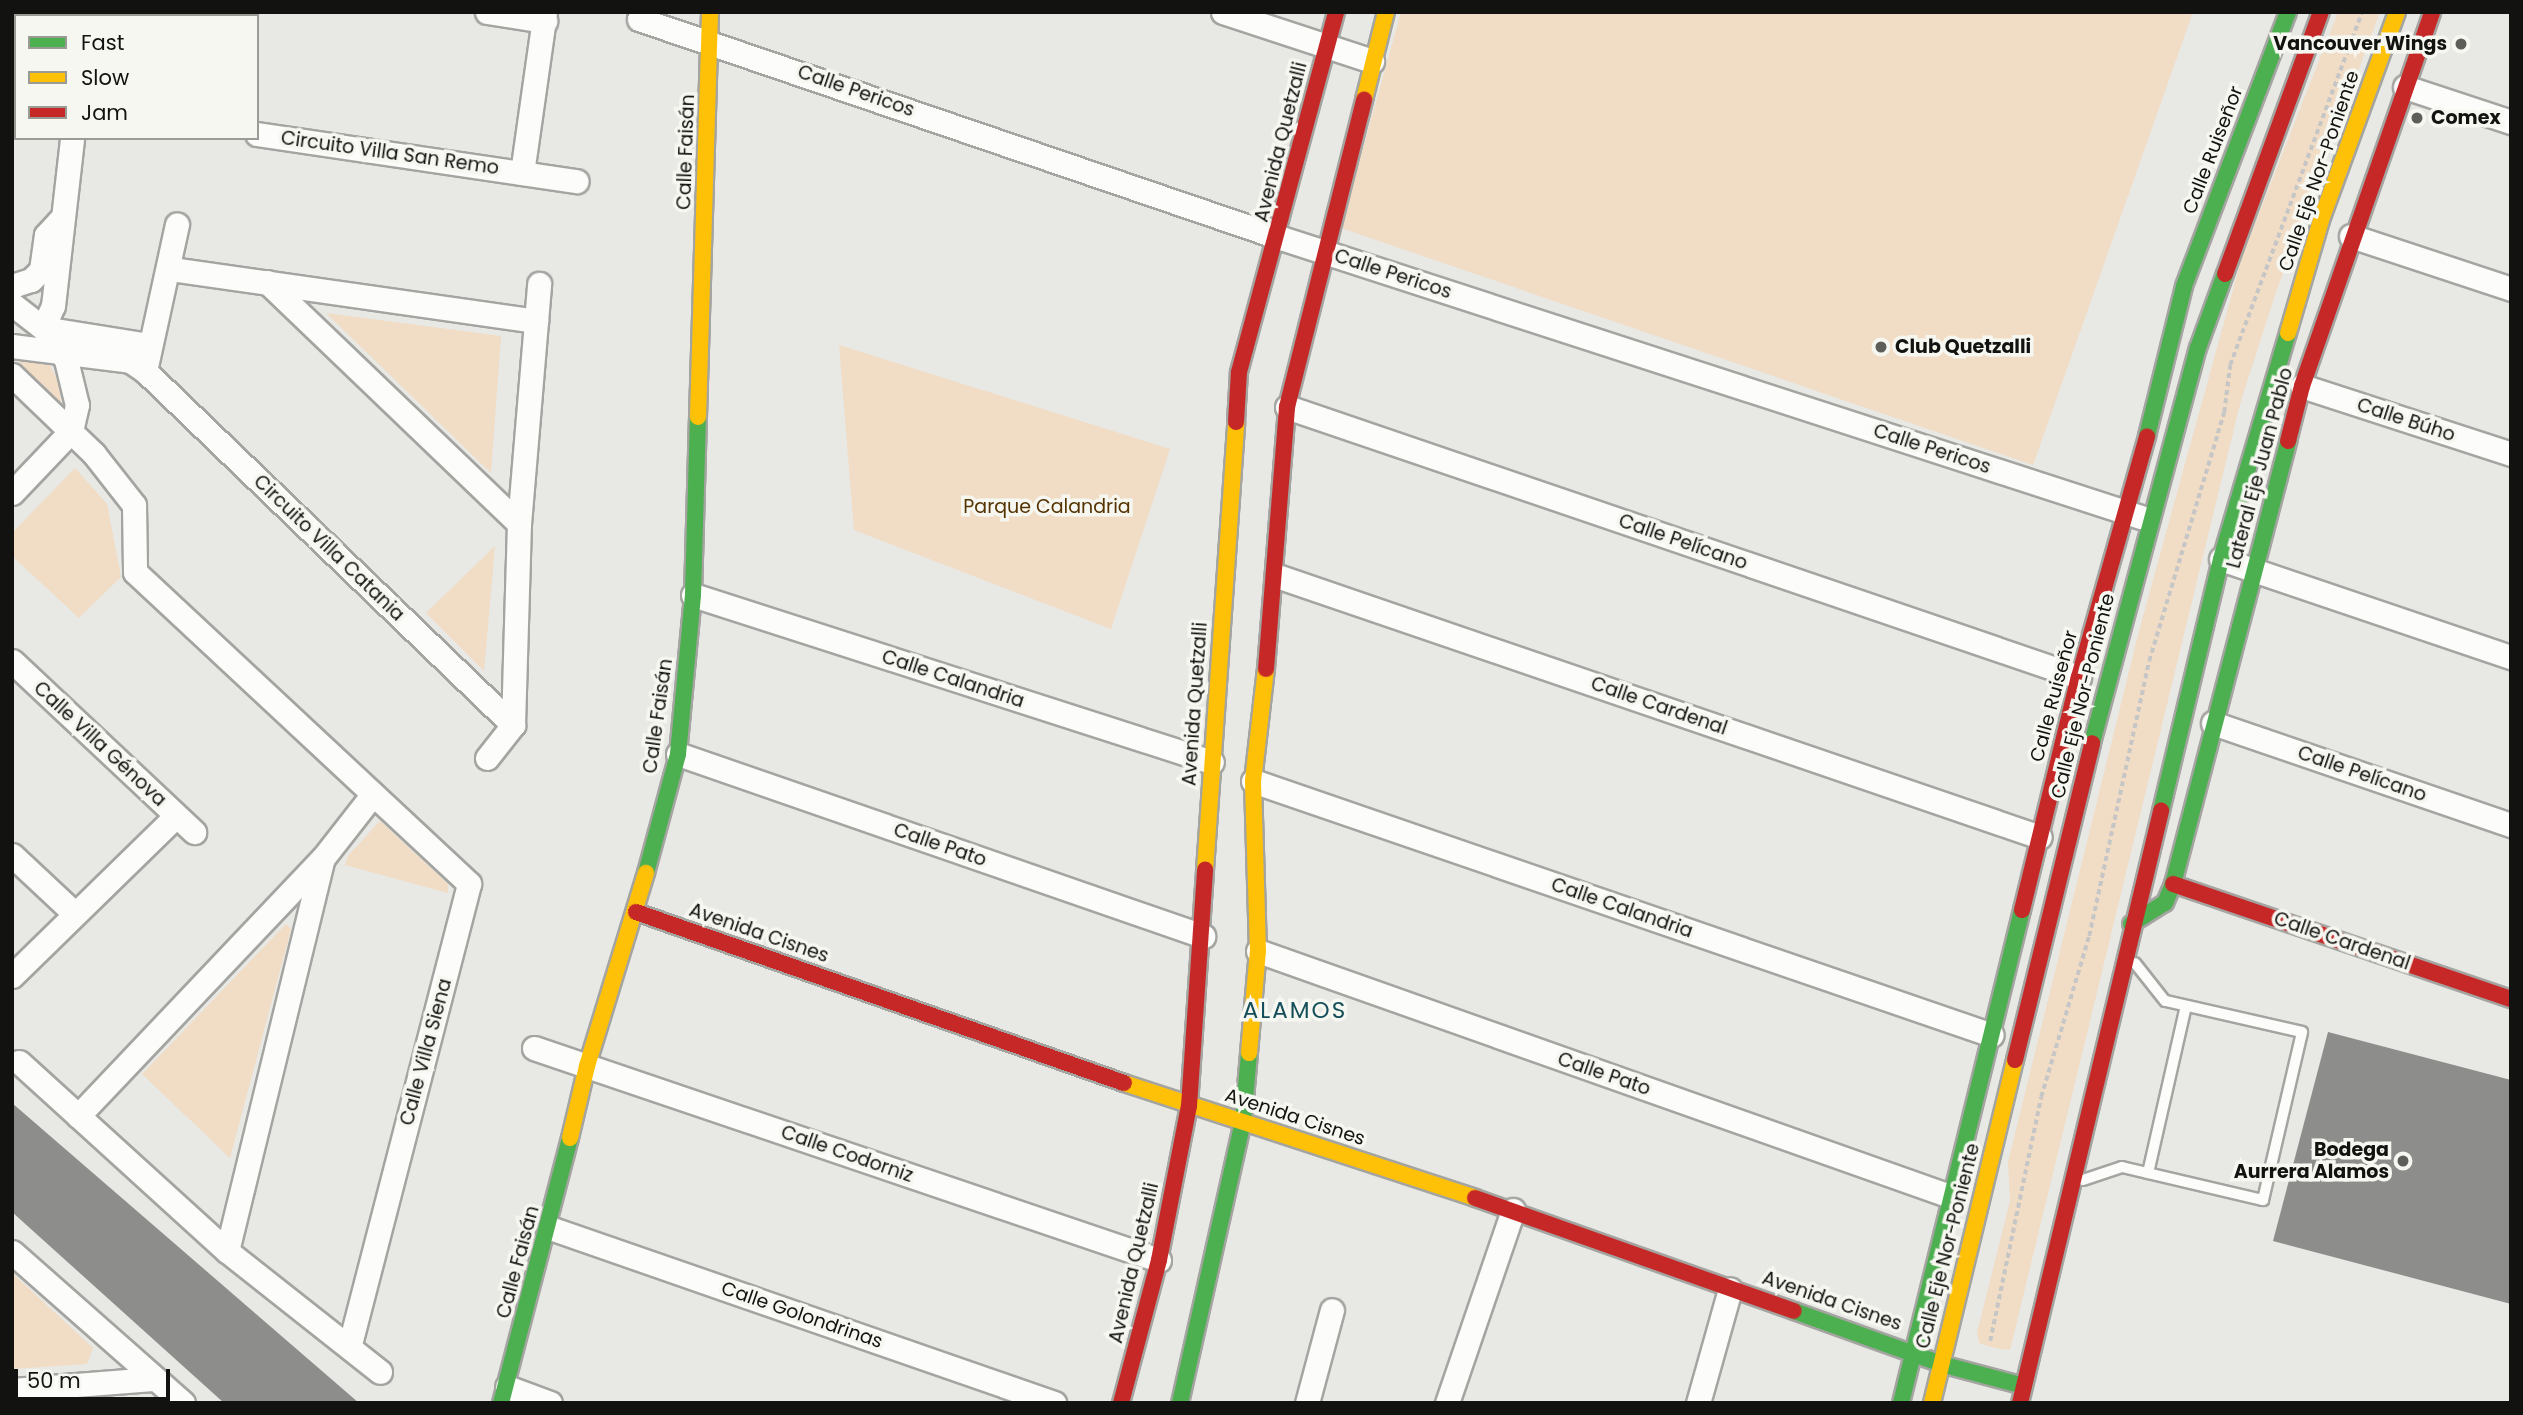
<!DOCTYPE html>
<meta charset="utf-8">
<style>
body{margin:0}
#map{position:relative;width:2523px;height:1415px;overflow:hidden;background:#e8e8e4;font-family:Poppins,sans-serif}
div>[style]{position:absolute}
.green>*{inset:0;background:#f1dcc5}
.building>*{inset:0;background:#8d8d8b}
.path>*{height:3.5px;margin-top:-1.75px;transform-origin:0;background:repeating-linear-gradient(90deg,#c6c6c6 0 5px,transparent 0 8.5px)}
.roads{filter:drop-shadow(2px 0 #a4a4a1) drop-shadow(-2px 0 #a4a4a1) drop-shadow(0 2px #a4a4a1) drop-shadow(0 -2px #a4a4a1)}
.lane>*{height:10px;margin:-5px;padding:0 5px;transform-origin:5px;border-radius:5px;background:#fcfcfb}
.street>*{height:23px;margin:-11.5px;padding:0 11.5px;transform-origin:11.5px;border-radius:11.5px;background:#fcfcfb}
.fast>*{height:16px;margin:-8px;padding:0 8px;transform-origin:8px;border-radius:8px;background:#4caf50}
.slow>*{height:16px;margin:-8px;padding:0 8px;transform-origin:8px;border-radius:8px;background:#ffc107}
.jam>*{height:16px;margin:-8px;padding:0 8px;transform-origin:8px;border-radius:8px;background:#c62828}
.dots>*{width:19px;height:19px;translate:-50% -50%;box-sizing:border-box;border:4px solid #f6f7f0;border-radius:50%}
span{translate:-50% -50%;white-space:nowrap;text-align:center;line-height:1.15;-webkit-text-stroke:7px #f6f7f0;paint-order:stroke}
.poi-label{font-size:19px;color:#121210;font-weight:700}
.right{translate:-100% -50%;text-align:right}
.left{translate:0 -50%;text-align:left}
.street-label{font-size:19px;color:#121210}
.park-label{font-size:19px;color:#553302}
.quarter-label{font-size:23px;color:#144e58;letter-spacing:2px}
.frame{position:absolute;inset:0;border:14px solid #121210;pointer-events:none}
.legend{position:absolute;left:14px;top:14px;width:245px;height:126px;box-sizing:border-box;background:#f6f7f0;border:2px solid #9b9b96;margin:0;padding:9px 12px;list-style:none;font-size:21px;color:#121210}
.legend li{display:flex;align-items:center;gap:14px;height:35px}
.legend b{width:35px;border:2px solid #9b9b96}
.scale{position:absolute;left:14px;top:1369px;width:156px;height:32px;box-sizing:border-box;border:4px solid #121210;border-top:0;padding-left:9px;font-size:21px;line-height:24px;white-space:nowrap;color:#121210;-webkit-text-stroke:5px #f6f7f0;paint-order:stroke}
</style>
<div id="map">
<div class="green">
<i style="clip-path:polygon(1401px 12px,2193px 12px,2033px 465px,1341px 228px)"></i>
<i style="clip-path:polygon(2338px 12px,2380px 12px,2275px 295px,2240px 404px,2010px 1350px,1994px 1348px,1979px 1343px,1977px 1333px,2010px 1201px,2008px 1162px,2139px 631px,2242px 257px)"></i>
<i style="clip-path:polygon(326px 313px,501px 336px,491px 473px)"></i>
<i style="clip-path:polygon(839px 345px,1170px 449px,1111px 629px,854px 530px)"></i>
<i style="clip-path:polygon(46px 356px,59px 385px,61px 403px,14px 357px)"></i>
<i style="clip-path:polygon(75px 468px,107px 504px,121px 577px,79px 618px,12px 556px,12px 533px)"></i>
<i style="clip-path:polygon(495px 546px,484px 671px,426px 613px)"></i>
<i style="clip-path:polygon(380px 821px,448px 884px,448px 893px,345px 865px,348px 856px)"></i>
<i style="clip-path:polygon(286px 924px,291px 929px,230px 1158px,142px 1074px)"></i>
<i style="clip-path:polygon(12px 1273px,93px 1348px,87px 1364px,12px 1369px)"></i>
</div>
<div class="building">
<i style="clip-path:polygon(2328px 1032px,2511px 1080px,2511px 1304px,2273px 1241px)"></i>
<i style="clip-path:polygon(12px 1103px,359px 1403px,224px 1403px,12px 1212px)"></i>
</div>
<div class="path">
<i style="left:1990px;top:1341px;width:249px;rotate:-78.2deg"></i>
<i style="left:2041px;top:1097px;width:168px;rotate:-73.4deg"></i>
<i style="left:2089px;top:936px;width:281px;rotate:-77.7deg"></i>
<i style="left:2149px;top:661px;width:260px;rotate:-73.2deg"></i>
<i style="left:2224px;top:412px;width:47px;rotate:-82.7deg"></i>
<i style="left:2230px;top:365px;width:377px;rotate:-69.5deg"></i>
</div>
<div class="roads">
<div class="lane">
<i style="left:2148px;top:1173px;width:171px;rotate:-77.2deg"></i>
<i style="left:2083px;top:1180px;width:41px;rotate:-18.4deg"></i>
<i style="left:2122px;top:1167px;width:145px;rotate:13.2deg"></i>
<i style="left:2263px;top:1200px;width:172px;rotate:-76.9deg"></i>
<i style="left:2302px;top:1032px;width:140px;rotate:-167.2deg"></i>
<i style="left:2165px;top:1001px;width:48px;rotate:-128.3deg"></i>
</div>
<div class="street">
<i style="left:487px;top:12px;width:59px;rotate:8.8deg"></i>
<i style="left:1223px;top:12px;width:157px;rotate:18.2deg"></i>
<i style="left:89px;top:16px;width:4px;rotate:-76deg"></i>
<i style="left:639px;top:19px;width:675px;rotate:18.84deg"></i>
<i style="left:1278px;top:237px;width:907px;rotate:17.98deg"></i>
<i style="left:2405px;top:87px;width:112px;rotate:18.3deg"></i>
<i style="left:257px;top:134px;width:323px;rotate:8.4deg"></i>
<i style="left:522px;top:173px;width:163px;rotate:-81.9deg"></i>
<i style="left:2351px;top:236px;width:169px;rotate:18.3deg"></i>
<i style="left:171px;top:269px;width:369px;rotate:8.1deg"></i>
<i style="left:267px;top:282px;width:349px;rotate:43.8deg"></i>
<i style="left:12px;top:286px;width:20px;rotate:-18deg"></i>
<i style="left:31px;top:280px;width:14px;rotate:-45deg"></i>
<i style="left:41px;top:270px;width:35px;rotate:-82deg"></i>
<i style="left:46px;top:235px;width:21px;rotate:-47deg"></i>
<i style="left:12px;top:304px;width:39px;rotate:38deg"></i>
<i style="left:43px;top:328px;width:39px;rotate:54deg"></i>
<i style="left:66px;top:360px;width:46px;rotate:76.3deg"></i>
<i style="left:77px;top:405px;width:27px;rotate:103deg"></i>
<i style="left:43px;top:328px;width:24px;rotate:-66deg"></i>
<i style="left:53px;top:306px;width:169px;rotate:-83.5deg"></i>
<i style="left:43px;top:328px;width:106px;rotate:9.2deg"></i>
<i style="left:12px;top:346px;width:119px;rotate:7.2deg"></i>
<i style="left:130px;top:361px;width:18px;rotate:34deg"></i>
<i style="left:145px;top:371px;width:511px;rotate:43.89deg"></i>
<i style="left:145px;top:371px;width:150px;rotate:-77.7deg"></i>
<i style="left:12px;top:375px;width:114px;rotate:43.9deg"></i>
<i style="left:94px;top:454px;width:65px;rotate:51.9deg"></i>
<i style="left:134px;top:505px;width:67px;rotate:89.1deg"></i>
<i style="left:135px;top:572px;width:457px;rotate:43deg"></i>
<i style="left:469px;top:884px;width:478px;rotate:104.5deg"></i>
<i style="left:2302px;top:386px;width:220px;rotate:18deg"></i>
<i style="left:1287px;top:407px;width:837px;rotate:18.82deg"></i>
<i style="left:12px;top:493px;width:86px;rotate:-46.4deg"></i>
<i style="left:2221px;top:559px;width:306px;rotate:18.7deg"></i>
<i style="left:1277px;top:576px;width:806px;rotate:18.88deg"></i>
<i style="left:693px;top:595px;width:545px;rotate:17.84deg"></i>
<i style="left:12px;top:661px;width:250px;rotate:43.2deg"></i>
<i style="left:2213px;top:723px;width:315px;rotate:18.9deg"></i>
<i style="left:678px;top:754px;width:556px;rotate:19.12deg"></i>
<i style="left:487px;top:758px;width:42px;rotate:-51.8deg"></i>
<i style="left:513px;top:725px;width:201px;rotate:-88.3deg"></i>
<i style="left:519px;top:524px;width:241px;rotate:-85.2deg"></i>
<i style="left:1253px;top:781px;width:781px;rotate:18.97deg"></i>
<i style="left:12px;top:855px;width:86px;rotate:43.1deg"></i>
<i style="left:1258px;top:951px;width:734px;rotate:19.5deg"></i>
<i style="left:12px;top:976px;width:229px;rotate:-44.3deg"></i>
<i style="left:534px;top:1048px;width:660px;rotate:18.74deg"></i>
<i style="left:19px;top:1062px;width:281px;rotate:42.3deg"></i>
<i style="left:227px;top:1251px;width:195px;rotate:38.3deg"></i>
<i style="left:78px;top:1116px;width:356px;rotate:-46.5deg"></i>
<i style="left:323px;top:858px;width:81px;rotate:-52deg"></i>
<i style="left:550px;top:1228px;width:534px;rotate:19.15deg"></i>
<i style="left:227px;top:1251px;width:400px;rotate:-76.3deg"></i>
<i style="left:12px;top:1252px;width:228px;rotate:41.4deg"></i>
<i style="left:507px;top:1387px;width:46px;rotate:20.4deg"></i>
<i style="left:12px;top:1390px;width:141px;rotate:-4.5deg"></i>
<i style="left:1307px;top:1403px;width:96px;rotate:-75deg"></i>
<i style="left:1447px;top:1403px;width:204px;rotate:-71.1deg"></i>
<i style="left:1698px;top:1403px;width:118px;rotate:-74.3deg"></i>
</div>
<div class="fast">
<i style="left:2147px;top:436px;width:154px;rotate:-76.1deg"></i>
<i style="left:2184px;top:286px;width:293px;rotate:-69.2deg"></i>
<i style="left:2092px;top:743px;width:409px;rotate:-75deg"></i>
<i style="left:2198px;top:348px;width:79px;rotate:-70deg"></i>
<i style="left:2161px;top:811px;width:259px;rotate:-76.6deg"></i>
<i style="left:2221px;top:559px;width:236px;rotate:-73.5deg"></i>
<i style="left:646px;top:873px;width:123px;rotate:-74.9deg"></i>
<i style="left:678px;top:754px;width:160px;rotate:-84.6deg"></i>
<i style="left:693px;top:595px;width:178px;rotate:-88.4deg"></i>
<i style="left:2131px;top:924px;width:40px;rotate:-32deg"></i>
<i style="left:2165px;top:903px;width:21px;rotate:-67deg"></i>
<i style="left:2173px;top:884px;width:458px;rotate:-75.4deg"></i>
<i style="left:1794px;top:1311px;width:156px;rotate:19.8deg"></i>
<i style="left:1941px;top:1364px;width:86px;rotate:14.8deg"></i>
<i style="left:501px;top:1403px;width:274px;rotate:-75.4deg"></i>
<i style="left:1180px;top:1403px;width:288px;rotate:-77.4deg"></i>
<i style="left:1243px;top:1122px;width:69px;rotate:-85deg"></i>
<i style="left:1901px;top:1403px;width:508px;rotate:-76.21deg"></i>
</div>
<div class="slow">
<i style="left:1364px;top:100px;width:91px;rotate:-76deg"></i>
<i style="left:2288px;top:333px;width:118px;rotate:-73.7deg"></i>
<i style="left:2321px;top:220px;width:221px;rotate:-69.9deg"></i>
<i style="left:698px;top:417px;width:405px;rotate:-88.3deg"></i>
<i style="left:1205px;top:870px;width:449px;rotate:-86deg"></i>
<i style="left:1249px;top:1053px;width:102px;rotate:-85deg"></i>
<i style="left:1258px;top:951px;width:170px;rotate:-91.7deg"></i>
<i style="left:1253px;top:781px;width:113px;rotate:-83.4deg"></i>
<i style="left:1124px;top:1083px;width:369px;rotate:18.1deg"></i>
<i style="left:570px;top:1138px;width:74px;rotate:-76.7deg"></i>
<i style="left:587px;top:1066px;width:202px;rotate:-73deg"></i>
<i style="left:1932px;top:1403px;width:353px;rotate:-76.4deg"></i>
</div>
<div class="jam">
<i style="left:2225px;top:274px;width:279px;rotate:-69.9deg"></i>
<i style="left:1236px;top:422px;width:50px;rotate:-86.6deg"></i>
<i style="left:1239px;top:372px;width:373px;rotate:-74.9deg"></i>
<i style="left:2288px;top:441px;width:57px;rotate:-75.7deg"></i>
<i style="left:2302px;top:386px;width:396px;rotate:-70.8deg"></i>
<i style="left:1266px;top:669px;width:263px;rotate:-85.4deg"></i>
<i style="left:1287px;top:407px;width:317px;rotate:-75.9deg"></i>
<i style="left:2173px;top:884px;width:357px;rotate:18.8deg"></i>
<i style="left:2022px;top:910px;width:240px;rotate:-76.3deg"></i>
<i style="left:2079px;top:677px;width:250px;rotate:-74.2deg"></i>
<i style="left:636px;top:912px;width:517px;rotate:19.31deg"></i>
<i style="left:2015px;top:1060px;width:326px;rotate:-76.3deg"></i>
<i style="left:1475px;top:1198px;width:338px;rotate:19.5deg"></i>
<i style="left:1121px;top:1403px;width:148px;rotate:-75.1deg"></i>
<i style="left:1159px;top:1260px;width:157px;rotate:-79deg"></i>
<i style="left:1189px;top:1106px;width:237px;rotate:-86.1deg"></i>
<i style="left:2020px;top:1403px;width:609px;rotate:-76.6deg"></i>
</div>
</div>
<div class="dots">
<i style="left:2461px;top:44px;background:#5d5d5a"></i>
<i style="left:2417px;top:118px;background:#5d5d5a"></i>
<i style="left:1881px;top:347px;background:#5d5d5a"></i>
<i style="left:2403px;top:1161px;background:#5d5d5a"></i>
</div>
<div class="poi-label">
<span class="right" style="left:2447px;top:44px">Vancouver Wings</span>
<span class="left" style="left:2431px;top:118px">Comex</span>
<span class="left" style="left:1895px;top:347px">Club Quetzalli</span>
<span class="right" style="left:2389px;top:1161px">Bodega<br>Aurrera Alamos</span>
</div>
<div class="street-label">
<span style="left:856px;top:91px;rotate:19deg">Calle Pericos</span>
<span style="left:1281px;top:142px;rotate:-76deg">Avenida Quetzalli</span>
<span style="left:2213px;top:150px;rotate:-69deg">Calle Ruiseñor</span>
<span style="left:686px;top:152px;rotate:-88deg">Calle Faisán</span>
<span style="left:390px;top:153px;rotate:8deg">Circuito Villa San Remo</span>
<span style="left:2319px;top:171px;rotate:-71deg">Calle Eje Nor-Poniente</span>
<span style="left:1393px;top:274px;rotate:18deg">Calle Pericos</span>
<span style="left:2406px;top:420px;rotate:18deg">Calle Búho</span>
<span style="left:1932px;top:449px;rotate:18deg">Calle Pericos</span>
<span style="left:2260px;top:468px;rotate:-75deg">Lateral Eje Juan Pablo</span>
<span style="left:1683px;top:542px;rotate:19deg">Calle Pelícano</span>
<span style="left:329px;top:548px;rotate:44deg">Circuito Villa Catania</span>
<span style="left:953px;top:679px;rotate:18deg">Calle Calandria</span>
<span style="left:2054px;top:696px;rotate:-75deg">Calle Ruiseñor</span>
<span style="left:2083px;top:696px;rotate:-76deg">Calle Eje Nor-Poniente</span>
<span style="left:1195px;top:704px;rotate:-86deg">Avenida Quetzalli</span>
<span style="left:1659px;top:706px;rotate:19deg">Calle Cardenal</span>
<span style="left:658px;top:716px;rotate:-82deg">Calle Faisán</span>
<span style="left:100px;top:744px;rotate:43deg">Calle Villa Génova</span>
<span style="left:2362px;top:774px;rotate:19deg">Calle Pelícano</span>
<span style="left:940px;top:845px;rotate:19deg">Calle Pato</span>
<span style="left:1622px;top:908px;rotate:19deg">Calle Calandria</span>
<span style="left:759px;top:933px;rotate:19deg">Avenida Cisnes</span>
<span style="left:2342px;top:941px;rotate:19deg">Calle Cardenal</span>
<span style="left:426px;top:1052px;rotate:-75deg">Calle Villa Siena</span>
<span style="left:1604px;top:1074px;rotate:19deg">Calle Pato</span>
<span style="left:1295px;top:1117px;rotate:18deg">Avenida Cisnes</span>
<span style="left:847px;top:1154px;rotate:19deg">Calle Codorniz</span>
<span style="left:1948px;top:1246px;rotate:-76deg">Calle Eje Nor-Poniente</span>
<span style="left:518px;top:1262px;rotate:-75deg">Calle Faisán</span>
<span style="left:1134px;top:1263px;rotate:-77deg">Avenida Quetzalli</span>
<span style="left:1832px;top:1301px;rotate:19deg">Avenida Cisnes</span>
<span style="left:802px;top:1315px;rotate:19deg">Calle Golondrinas</span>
</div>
<div class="park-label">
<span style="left:1047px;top:507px">Parque Calandria</span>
</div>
<div class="quarter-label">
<span style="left:1295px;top:1010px">ALAMOS</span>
</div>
<div class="frame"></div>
<ul class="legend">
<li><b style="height:9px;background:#4caf50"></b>Fast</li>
<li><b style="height:9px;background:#ffc107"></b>Slow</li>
<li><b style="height:9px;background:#c62828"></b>Jam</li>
</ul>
<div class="scale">50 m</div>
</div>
